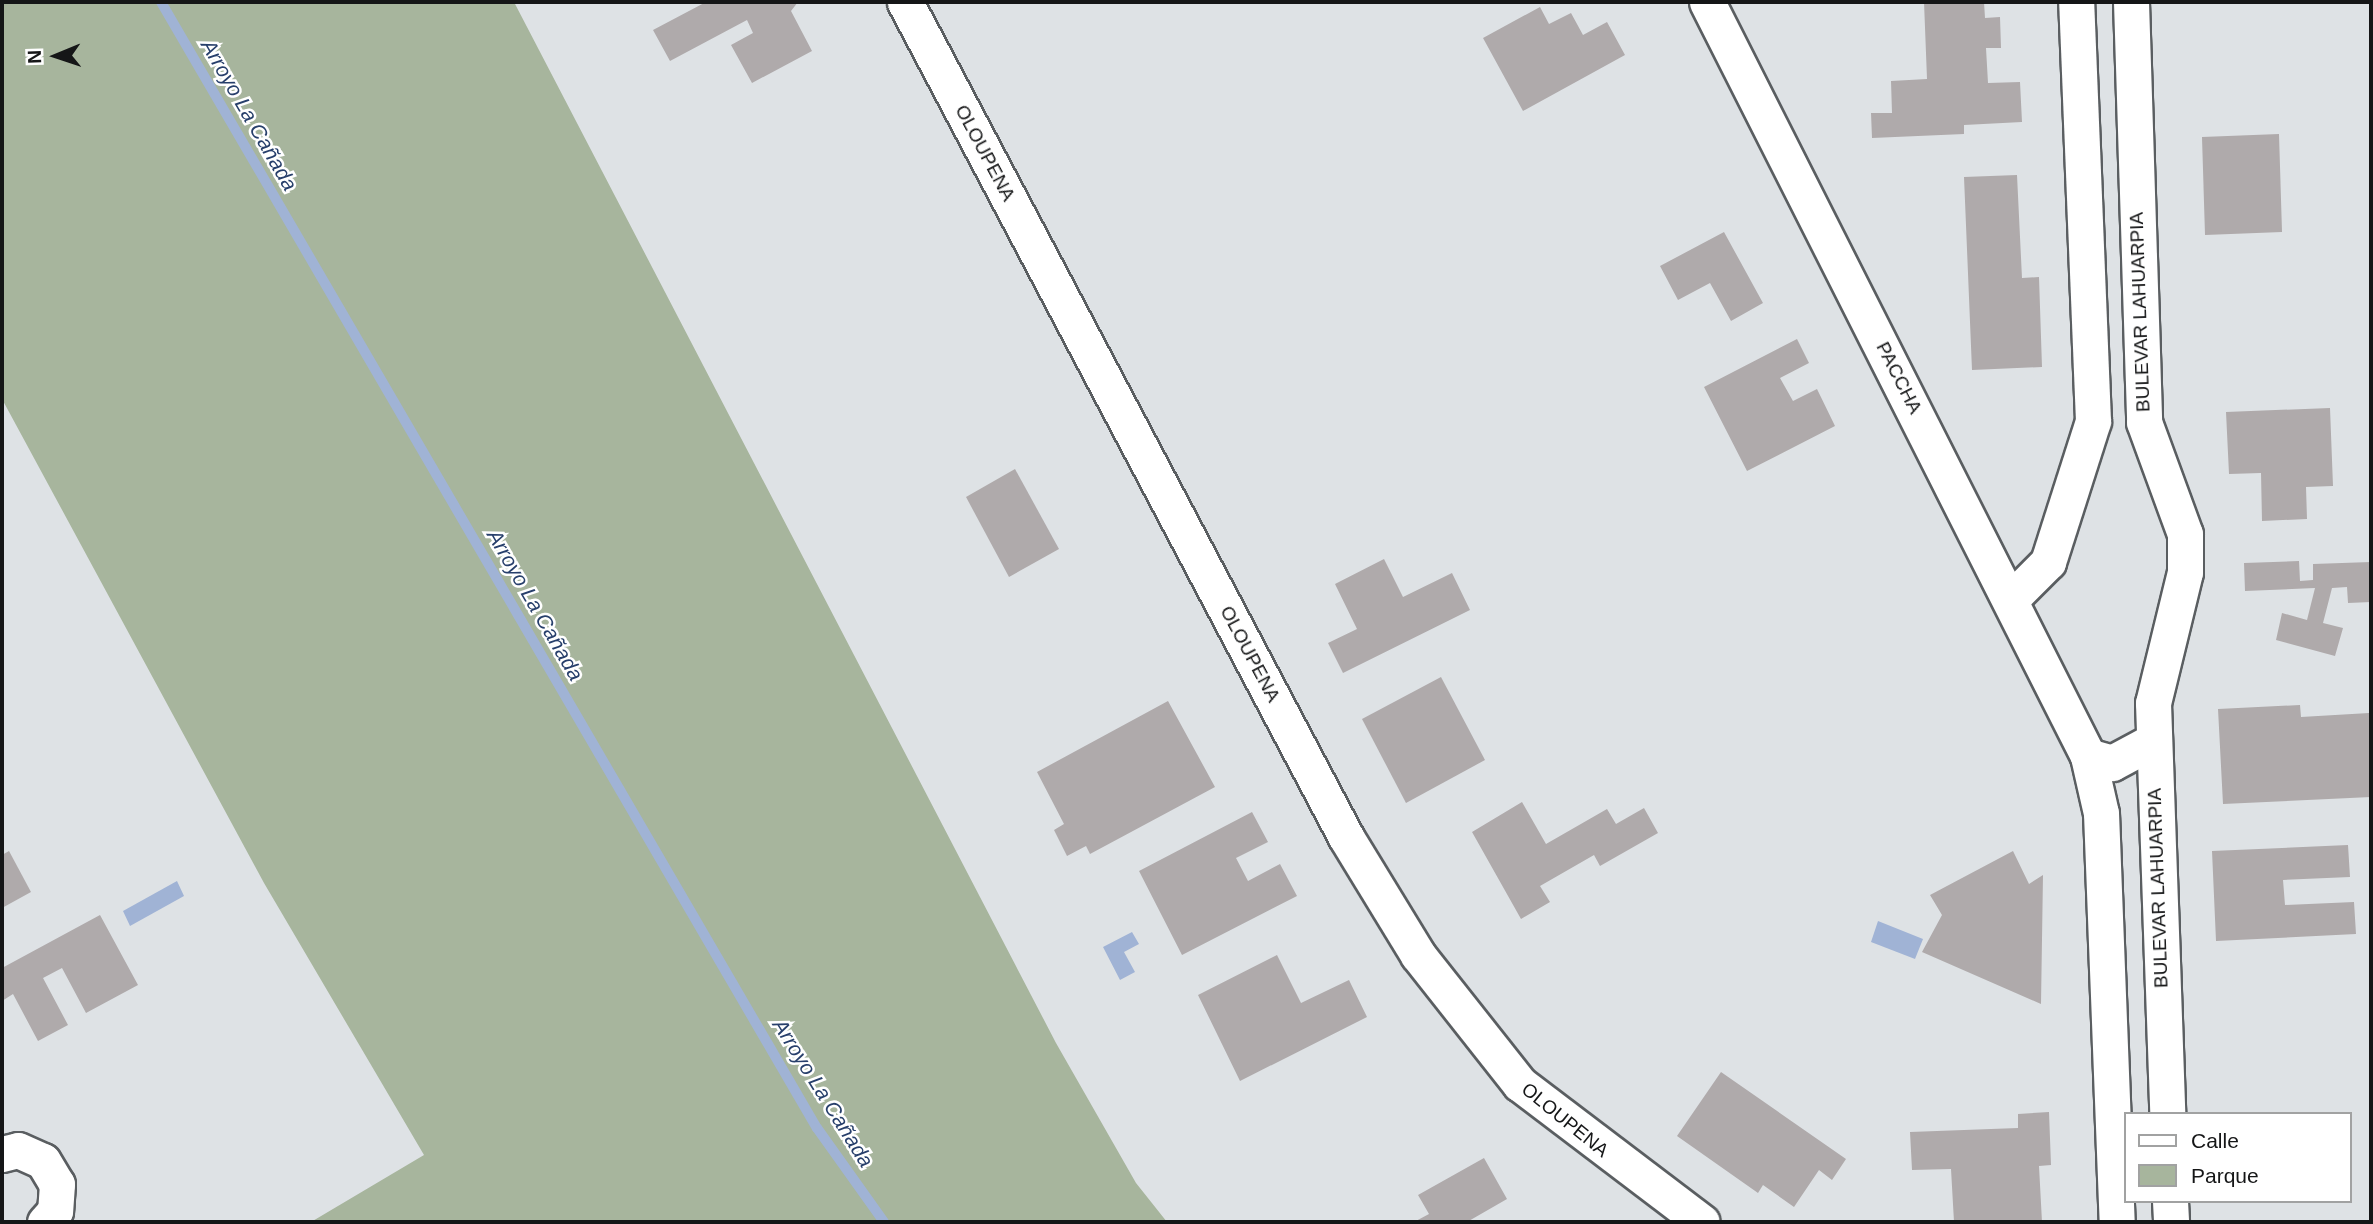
<!DOCTYPE html>
<meta charset="utf-8">
<style>
body{margin:0}
#map{position:relative;width:2373px;height:1224px;overflow:hidden;background:#dee2e5;font-family:Arial,sans-serif}
div>[style]{position:absolute}
.green>*{inset:0;background:#a7b59d}
.water>*{inset:0;background:#a0b3d5}
.stream>*{height:10px;margin:-5px;padding:0 5px;transform-origin:5px;border-radius:5px;background:#a0b3d5}
.building>*{inset:0;background:#afaaab}
.roads{filter:drop-shadow(2px 0 #5a5e61) drop-shadow(-2px 0 #5a5e61) drop-shadow(0 2px #5a5e61) drop-shadow(0 -2px #5a5e61)}
.street>*{height:35px;margin:-17.5px;padding:0 17.5px;transform-origin:17.5px;border-radius:17.5px;background:#fff}
span{translate:-50% -50%;white-space:nowrap;text-align:center;line-height:1.15;-webkit-text-stroke:5px #fff;paint-order:stroke}
.street-label{font-size:19px;color:#151617}
.water-label{font-size:21px;color:#273f6b;font-style:italic}
.frame{position:absolute;inset:0;border:4px solid #151617;pointer-events:none}
.legend{position:absolute;left:2124px;top:1112px;width:228px;height:91px;box-sizing:border-box;background:#fff;border:2px solid #a1a2a2;margin:0;padding:9px 12px;list-style:none;font-size:21px;color:#151617}
.legend li{display:flex;align-items:center;gap:14px;height:35px}
.legend b{width:35px;border:2px solid #a1a2a2}
.north{position:absolute;left:21px;top:21px;width:70px;height:70px;-webkit-text-stroke:5px #fff;paint-order:stroke;rotate:268deg;font-size:19px;font-weight:700;line-height:28px;text-align:center;color:#151617}
.north::after{content:'';display:block;margin:auto;width:24px;height:32px;background:#151617;clip-path:polygon(50% 0,100% 100%,50% 72%,0 100%)}
</style>
<div id="map">
<div class="green">
<i style="clip-path:polygon(2px 2px,514px 2px,1056px 1043px,1136px 1183px,1167px 1222px,311px 1222px,424px 1155px,264px 883px,2px 399px)"></i>
</div>
<div class="water">
<i style="clip-path:polygon(177px 881px,184px 896px,130px 926px,123px 911px)"></i>
<i style="clip-path:polygon(1878px 921px,1923px 939px,1915px 959px,1871px 942px)"></i>
<i style="clip-path:polygon(1132px 932px,1139px 944px,1124px 952px,1135px 972px,1120px 980px,1103px 947px)"></i>
</div>
<div class="stream">
<i style="left:161px;top:2px;width:1303px;rotate:59.78deg"></i>
<i style="left:817px;top:1128px;width:115px;rotate:54.5deg"></i>
</div>
<div class="building">
<i style="clip-path:polygon(706px 2px,798px 2px,791px 11px,812px 51px,752px 83px,731px 45px,753px 33px,747px 20px,670px 61px,653px 30px)"></i>
<i style="clip-path:polygon(1924px 2px,1984px 2px,1985px 18px,2000px 17px,2001px 48px,1986px 48px,1988px 83px,2020px 82px,2022px 122px,1964px 125px,1964px 134px,1872px 138px,1871px 113px,1892px 113px,1891px 81px,1927px 79px)"></i>
<i style="clip-path:polygon(1540px 7px,1549px 24px,1571px 13px,1583px 35px,1607px 22px,1625px 55px,1523px 111px,1483px 38px)"></i>
<i style="clip-path:polygon(2279px 134px,2282px 232px,2205px 235px,2202px 137px)"></i>
<i style="clip-path:polygon(2017px 175px,2022px 278px,2039px 277px,2042px 367px,1972px 370px,1964px 177px)"></i>
<i style="clip-path:polygon(1724px 232px,1763px 303px,1731px 321px,1710px 283px,1678px 300px,1660px 266px)"></i>
<i style="clip-path:polygon(1797px 339px,1809px 363px,1780px 378px,1793px 401px,1817px 389px,1835px 426px,1747px 471px,1704px 387px)"></i>
<i style="clip-path:polygon(2330px 408px,2333px 486px,2306px 487px,2307px 519px,2262px 521px,2261px 473px,2229px 474px,2226px 412px)"></i>
<i style="clip-path:polygon(1015px 469px,1059px 549px,1009px 577px,966px 497px)"></i>
<i style="clip-path:polygon(1384px 559px,1403px 597px,1452px 573px,1470px 610px,1343px 673px,1328px 643px,1357px 629px,1335px 584px)"></i>
<i style="clip-path:polygon(2299px 561px,2300px 581px,2313px 580px,2313px 564px,2371px 562px,2371px 602px,2348px 603px,2347px 587px,2332px 588px,2323px 623px,2343px 628px,2335px 656px,2276px 640px,2282px 613px,2307px 620px,2315px 588px,2245px 591px,2244px 563px)"></i>
<i style="clip-path:polygon(1441px 677px,1485px 760px,1406px 803px,1362px 719px)"></i>
<i style="clip-path:polygon(1168px 701px,1215px 787px,1090px 854px,1086px 846px,1067px 856px,1054px 830px,1064px 824px,1037px 772px)"></i>
<i style="clip-path:polygon(2300px 705px,2301px 717px,2369px 713px,2371px 797px,2223px 804px,2218px 709px)"></i>
<i style="clip-path:polygon(1522px 802px,1546px 844px,1607px 809px,1616px 824px,1644px 808px,1658px 833px,1600px 866px,1594px 855px,1540px 886px,1550px 902px,1521px 919px,1472px 832px)"></i>
<i style="clip-path:polygon(1252px 812px,1268px 842px,1236px 858px,1248px 881px,1280px 864px,1297px 896px,1182px 955px,1139px 871px)"></i>
<i style="clip-path:polygon(2348px 845px,2350px 877px,2283px 880px,2285px 905px,2354px 902px,2356px 934px,2216px 941px,2212px 851px)"></i>
<i style="clip-path:polygon(9px 851px,31px 892px,2px 908px,2px 855px)"></i>
<i style="clip-path:polygon(2013px 851px,2029px 884px,2043px 875px,2041px 1004px,1922px 952px,1942px 915px,1930px 895px)"></i>
<i style="clip-path:polygon(100px 915px,138px 985px,86px 1013px,62px 968px,43px 978px,68px 1025px,38px 1041px,13px 994px,2px 1001px,2px 968px)"></i>
<i style="clip-path:polygon(1277px 955px,1301px 1003px,1349px 980px,1367px 1017px,1240px 1081px,1198px 995px)"></i>
<i style="clip-path:polygon(1721px 1072px,1846px 1159px,1832px 1180px,1819px 1170px,1794px 1207px,1763px 1185px,1758px 1193px,1677px 1136px)"></i>
<i style="clip-path:polygon(2049px 1112px,2051px 1165px,2039px 1166px,2042px 1222px,1954px 1222px,1951px 1169px,1912px 1170px,1910px 1132px,2018px 1128px,2018px 1114px)"></i>
<i style="clip-path:polygon(1484px 1158px,1507px 1199px,1467px 1222px,1414px 1222px,1429px 1214px,1418px 1195px)"></i>
</div>
<div class="roads">
<div class="street">
<i style="left:905px;top:2px;width:944px;rotate:62.16deg"></i>
<i style="left:1346px;top:837px;width:138px;rotate:58.6deg"></i>
<i style="left:1418px;top:955px;width:164px;rotate:51.7deg"></i>
<i style="left:1520px;top:1084px;width:228px;rotate:37.2deg"></i>
<i style="left:1707px;top:2px;width:845px;rotate:63.19deg"></i>
<i style="left:2088px;top:756px;width:58px;rotate:77.2deg"></i>
<i style="left:2101px;top:813px;width:409px;rotate:87.8deg"></i>
<i style="left:2131px;top:2px;width:420px;rotate:88.2deg"></i>
<i style="left:2144px;top:422px;width:119px;rotate:69.9deg"></i>
<i style="left:2185px;top:534px;width:38px;rotate:90deg"></i>
<i style="left:2185px;top:572px;width:135px;rotate:103.7deg"></i>
<i style="left:2153px;top:703px;width:411px;rotate:88deg"></i>
<i style="left:2012px;top:598px;width:51px;rotate:-45deg"></i>
<i style="left:2048px;top:562px;width:148px;rotate:-72.3deg"></i>
<i style="left:2093px;top:421px;width:419px;rotate:-92.3deg"></i>
<i style="left:2088px;top:756px;width:25px;rotate:16deg"></i>
<i style="left:2112px;top:763px;width:47px;rotate:-28.2deg"></i>
<i style="left:2px;top:1154px;width:16px;rotate:-14deg"></i>
<i style="left:18px;top:1150px;width:27px;rotate:24deg"></i>
<i style="left:43px;top:1161px;width:27px;rotate:59deg"></i>
<i style="left:57px;top:1184px;width:27px;rotate:94deg"></i>
<i style="left:55px;top:1211px;width:15px;rotate:132deg"></i>
<i style="left:2170px;top:1201px;width:21px;rotate:87deg"></i>
</div>
</div>
<div class="street-label">
<span style="left:985px;top:153px;rotate:62deg">OLOUPENA</span>
<span style="left:2140px;top:312px;rotate:-92deg">BULEVAR LAHUARPIA</span>
<span style="left:1899px;top:378px;rotate:63deg">PACCHA</span>
<span style="left:1250px;top:654px;rotate:62deg">OLOUPENA</span>
<span style="left:2158px;top:888px;rotate:-92deg">BULEVAR LAHUARPIA</span>
<span style="left:1565px;top:1120px;rotate:39deg">OLOUPENA</span>
</div>
<div class="water-label">
<span style="left:249px;top:115px;rotate:60deg">Arroyo La Cañada</span>
<span style="left:535px;top:605px;rotate:60deg">Arroyo La Cañada</span>
<span style="left:823px;top:1093px;rotate:58deg">Arroyo La Cañada</span>
</div>
<div class="frame"></div>
<ul class="legend">
<li><b style="height:9px;background:#fff"></b>Calle</li>
<li><b style="height:19px;background:#a7b59d"></b>Parque</li>
</ul>
<div class="north">N</div>
</div>
